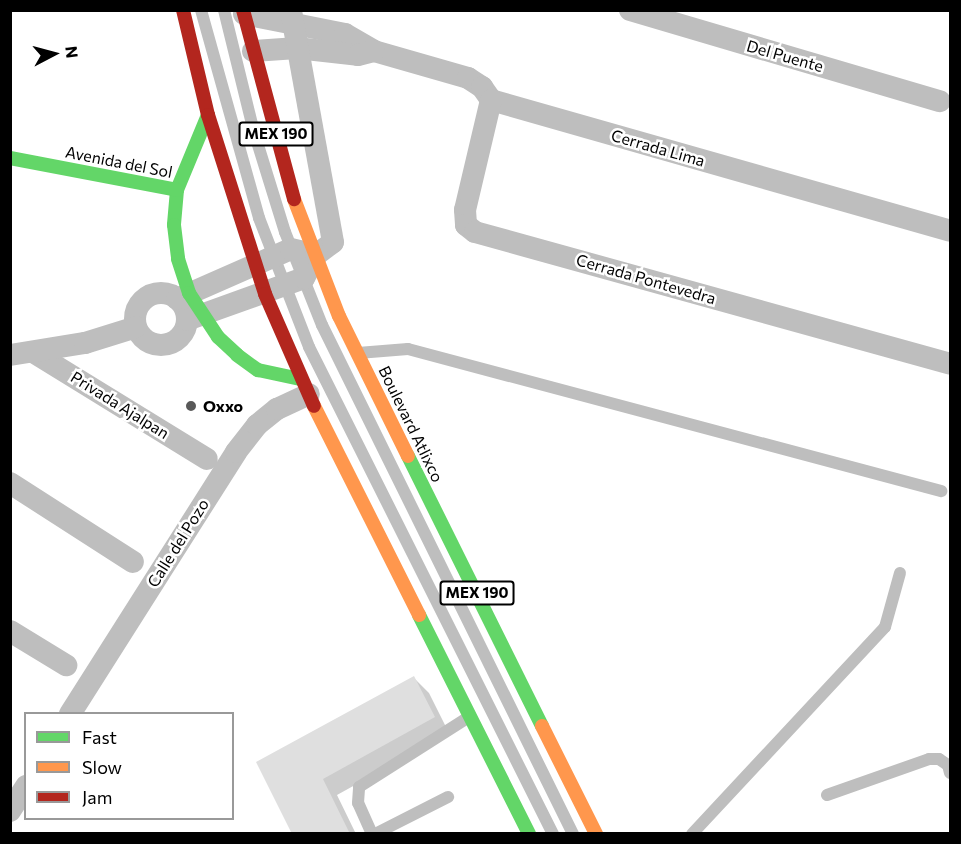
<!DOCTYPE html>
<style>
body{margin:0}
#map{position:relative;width:961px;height:844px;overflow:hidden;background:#fff;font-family:Commissioner,sans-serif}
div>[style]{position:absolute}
.shadow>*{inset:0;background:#0003}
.building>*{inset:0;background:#dfdfdf}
.lane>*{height:12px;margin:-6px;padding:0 6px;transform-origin:6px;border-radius:6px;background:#bebebe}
.street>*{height:22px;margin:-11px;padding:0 11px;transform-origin:11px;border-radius:11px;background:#bebebe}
.street>.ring{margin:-11px;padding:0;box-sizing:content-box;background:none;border:22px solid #bebebe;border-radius:50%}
.fast>*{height:14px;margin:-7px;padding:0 7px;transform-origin:7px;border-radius:7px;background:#63d668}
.slow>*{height:14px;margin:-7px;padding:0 7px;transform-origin:7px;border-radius:7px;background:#ff974d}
.jam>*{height:14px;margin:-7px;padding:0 7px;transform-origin:7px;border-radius:7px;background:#b3261e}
.dots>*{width:16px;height:16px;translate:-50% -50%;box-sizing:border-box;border:3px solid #fff;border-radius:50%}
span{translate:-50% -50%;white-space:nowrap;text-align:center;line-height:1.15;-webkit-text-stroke:5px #fff;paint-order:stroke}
.shield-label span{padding:2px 4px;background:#fff;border:2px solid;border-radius:4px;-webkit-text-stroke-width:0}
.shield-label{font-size:15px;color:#000;font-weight:700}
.street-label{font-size:16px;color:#000}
.poi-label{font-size:16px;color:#000;font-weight:700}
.left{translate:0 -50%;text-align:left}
.frame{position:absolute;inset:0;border:12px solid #000;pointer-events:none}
.legend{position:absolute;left:24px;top:712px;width:210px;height:108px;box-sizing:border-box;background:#fff;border:2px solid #999;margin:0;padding:8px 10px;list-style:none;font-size:18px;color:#000}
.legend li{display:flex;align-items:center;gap:12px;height:30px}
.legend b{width:30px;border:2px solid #999}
.north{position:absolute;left:24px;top:24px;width:60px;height:60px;-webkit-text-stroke:4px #fff;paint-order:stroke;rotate:84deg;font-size:16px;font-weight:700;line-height:24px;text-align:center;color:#000}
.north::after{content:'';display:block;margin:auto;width:21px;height:27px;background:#000;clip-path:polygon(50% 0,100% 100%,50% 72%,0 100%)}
</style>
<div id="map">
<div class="shadow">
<i style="clip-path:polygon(414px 678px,429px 693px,449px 733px,337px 795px,356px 834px,294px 834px,258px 762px)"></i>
</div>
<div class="building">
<i style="clip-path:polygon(414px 676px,435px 717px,323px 779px,350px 834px,292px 834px,256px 762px)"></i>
</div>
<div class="lane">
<i style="left:201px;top:10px;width:216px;rotate:74.4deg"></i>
<i style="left:259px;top:218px;width:138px;rotate:68.8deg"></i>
<i style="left:309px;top:347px;width:545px;rotate:63.39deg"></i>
<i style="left:224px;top:10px;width:126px;rotate:76.2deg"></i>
<i style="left:254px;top:132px;width:105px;rotate:72.8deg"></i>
<i style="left:285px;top:232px;width:100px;rotate:68.3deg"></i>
<i style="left:322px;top:325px;width:568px;rotate:63.75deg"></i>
<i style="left:358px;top:353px;width:50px;rotate:-4.6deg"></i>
<i style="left:408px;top:349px;width:552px;rotate:14.92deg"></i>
<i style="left:827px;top:795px;width:108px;rotate:-19.4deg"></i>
<i style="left:929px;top:759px;width:10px"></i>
<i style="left:939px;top:759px;width:11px;rotate:34deg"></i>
<i style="left:948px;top:765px;width:8px;rotate:76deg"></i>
<i style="left:372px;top:834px;width:34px;rotate:-114deg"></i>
<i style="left:358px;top:803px;width:16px;rotate:-86deg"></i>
<i style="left:359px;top:787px;width:130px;rotate:-32.5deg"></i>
<i style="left:375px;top:834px;width:82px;rotate:-26.9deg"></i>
<i style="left:692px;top:834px;width:283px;rotate:-47deg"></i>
<i style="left:885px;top:627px;width:56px;rotate:-74.5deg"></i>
</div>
<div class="street">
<i style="left:630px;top:10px;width:323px;rotate:16.4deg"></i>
<i style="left:244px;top:14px;width:103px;rotate:11.2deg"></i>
<i style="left:345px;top:34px;width:34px;rotate:30deg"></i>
<i style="left:374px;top:51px;width:98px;rotate:16deg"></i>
<i style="left:468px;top:78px;width:17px;rotate:33deg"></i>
<i style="left:482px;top:87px;width:16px;rotate:55deg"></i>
<i style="left:491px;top:100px;width:477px;rotate:15.9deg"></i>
<i style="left:253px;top:51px;width:44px;rotate:-3.9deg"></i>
<i style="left:297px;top:48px;width:61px;rotate:6.5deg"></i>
<i style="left:358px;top:55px;width:16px;rotate:-14deg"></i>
<i style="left:491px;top:100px;width:113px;rotate:103.3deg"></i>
<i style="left:465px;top:210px;width:15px;rotate:86deg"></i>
<i style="left:466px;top:225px;width:11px;rotate:38deg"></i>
<i style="left:475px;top:232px;width:493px;rotate:15.5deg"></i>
<i class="ring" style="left:135px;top:293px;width:30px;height:30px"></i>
<i style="left:177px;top:299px;width:124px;rotate:-23.7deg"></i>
<i style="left:291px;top:249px;width:26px;rotate:13deg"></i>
<i style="left:187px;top:320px;width:124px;rotate:-19.7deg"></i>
<i style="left:304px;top:278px;width:26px;rotate:-62deg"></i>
<i style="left:316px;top:255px;width:21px;rotate:-37deg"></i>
<i style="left:333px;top:242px;width:234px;rotate:-100.3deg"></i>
<i style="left:33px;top:352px;width:204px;rotate:31.6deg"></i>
<i style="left:10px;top:355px;width:76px;rotate:-9.1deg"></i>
<i style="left:85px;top:343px;width:53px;rotate:-17.4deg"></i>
<i style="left:10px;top:483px;width:146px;rotate:32.7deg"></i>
<i style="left:10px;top:631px;width:66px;rotate:31.3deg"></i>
<i style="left:70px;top:714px;width:310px;rotate:-57.6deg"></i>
<i style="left:236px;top:452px;width:34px;rotate:-52deg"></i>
<i style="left:257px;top:425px;width:26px;rotate:-39deg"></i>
<i style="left:277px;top:409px;width:35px;rotate:-25deg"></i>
<i style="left:10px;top:811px;width:30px;rotate:-57deg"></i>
</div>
<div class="fast">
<i style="left:208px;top:115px;width:81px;rotate:112.5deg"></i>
<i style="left:177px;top:190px;width:35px;rotate:95deg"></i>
<i style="left:174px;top:225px;width:34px;rotate:83deg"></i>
<i style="left:178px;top:259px;width:36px;rotate:72deg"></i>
<i style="left:189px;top:293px;width:53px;rotate:56.6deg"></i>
<i style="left:218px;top:337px;width:26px;rotate:43deg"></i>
<i style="left:237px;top:355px;width:26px;rotate:36deg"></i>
<i style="left:258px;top:370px;width:43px;rotate:12.1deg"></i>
<i style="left:10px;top:158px;width:170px;rotate:10.8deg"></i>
<i style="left:408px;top:456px;width:301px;rotate:63.6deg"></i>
<i style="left:419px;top:615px;width:245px;rotate:63.3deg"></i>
</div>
<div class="slow">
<i style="left:294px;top:199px;width:125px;rotate:69deg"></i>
<i style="left:339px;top:316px;width:156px;rotate:63.8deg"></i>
<i style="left:314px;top:406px;width:234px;rotate:63.3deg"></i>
<i style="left:542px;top:726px;width:121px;rotate:63.4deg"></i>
</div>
<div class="jam">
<i style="left:183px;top:10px;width:108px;rotate:76.6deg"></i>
<i style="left:208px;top:115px;width:188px;rotate:72.3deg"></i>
<i style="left:265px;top:294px;width:122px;rotate:66.4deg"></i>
<i style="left:243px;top:10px;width:196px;rotate:74.9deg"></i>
</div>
<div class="dots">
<i style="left:191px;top:406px;background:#595959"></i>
</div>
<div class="shield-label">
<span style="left:276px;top:134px">MEX 190</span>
<span style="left:477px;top:593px">MEX 190</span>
</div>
<div class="street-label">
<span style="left:785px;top:56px;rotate:16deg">Del Puente</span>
<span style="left:658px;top:148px;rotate:16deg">Cerrada Lima</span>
<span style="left:119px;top:162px;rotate:11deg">Avenida del Sol</span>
<span style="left:646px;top:279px;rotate:16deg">Cerrada Pontevedra</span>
<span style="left:120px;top:405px;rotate:32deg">Privada Ajalpan</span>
<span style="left:411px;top:424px;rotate:64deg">Boulevard Atlixco</span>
<span style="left:178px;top:543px;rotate:-58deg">Calle del Pozo</span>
</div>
<div class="poi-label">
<span class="left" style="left:203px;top:406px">Oxxo</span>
</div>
<div class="frame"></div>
<ul class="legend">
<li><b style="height:8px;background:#63d668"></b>Fast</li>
<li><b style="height:8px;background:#ff974d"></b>Slow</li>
<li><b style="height:8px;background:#b3261e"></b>Jam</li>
</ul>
<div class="north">N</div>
</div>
